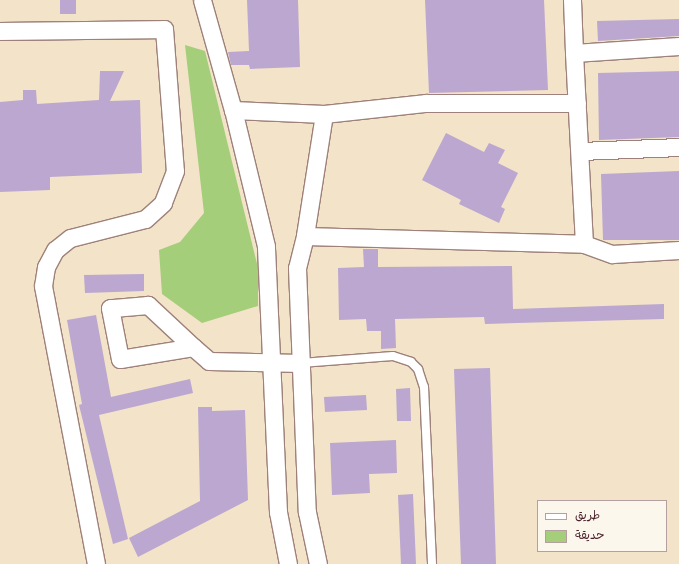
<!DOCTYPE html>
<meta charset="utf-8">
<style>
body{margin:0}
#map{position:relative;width:679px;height:564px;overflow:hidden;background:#f3e3c8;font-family:"Indie Flower","Playpen Sans Arabic",sans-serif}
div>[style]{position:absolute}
.green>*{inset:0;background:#a4ce7a}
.building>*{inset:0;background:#bba7d0}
.roads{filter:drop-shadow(1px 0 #9e817a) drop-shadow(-1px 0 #9e817a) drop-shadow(0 1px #9e817a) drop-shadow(0 -1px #9e817a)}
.service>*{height:8px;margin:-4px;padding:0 4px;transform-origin:4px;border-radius:4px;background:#fff}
.minor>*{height:17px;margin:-8.5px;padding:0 8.5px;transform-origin:8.5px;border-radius:8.5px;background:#fff}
span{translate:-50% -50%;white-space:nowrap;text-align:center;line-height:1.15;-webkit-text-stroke:3.5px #fbf7ec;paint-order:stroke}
.legend{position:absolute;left:537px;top:500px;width:130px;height:52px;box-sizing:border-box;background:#fbf7ec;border:1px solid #b4a19f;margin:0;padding:5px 7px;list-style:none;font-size:12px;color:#4a1f2b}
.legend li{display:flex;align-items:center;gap:8px;height:20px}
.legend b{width:20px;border:1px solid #b4a19f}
</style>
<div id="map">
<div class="green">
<i style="clip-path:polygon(185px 45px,205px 51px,258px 268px,258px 306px,202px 323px,162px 294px,159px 250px,180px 242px,204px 213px)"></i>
</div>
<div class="building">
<i style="clip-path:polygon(60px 0,76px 0,76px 14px,60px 14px)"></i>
<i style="clip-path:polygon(247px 0,298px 0,300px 67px,250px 69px,249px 65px,231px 65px,228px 52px,249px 51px)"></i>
<i style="clip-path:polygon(425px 0,544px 0,548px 90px,429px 93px)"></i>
<i style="clip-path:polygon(679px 19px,679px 36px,598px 41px,597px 21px)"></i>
<i style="clip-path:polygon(100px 71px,124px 71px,110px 101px,140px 100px,142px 173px,50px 177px,50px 190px,0 192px,0 102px,23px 100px,23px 90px,36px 90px,37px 104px,99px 100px)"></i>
<i style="clip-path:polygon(679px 71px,679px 137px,599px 140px,598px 73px)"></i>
<i style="clip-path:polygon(446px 133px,484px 152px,489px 143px,505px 150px,498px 163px,518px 173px,501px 207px,505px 209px,499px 223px,459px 204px,461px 200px,422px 180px)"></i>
<i style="clip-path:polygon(679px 171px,679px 240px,603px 240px,601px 174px)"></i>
<i style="clip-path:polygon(363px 249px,378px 249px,378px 267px,512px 266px,513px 309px,664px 304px,664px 319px,485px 324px,484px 317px,395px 319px,396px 348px,381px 349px,381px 331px,367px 331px,366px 319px,339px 320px,338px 268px,364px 267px)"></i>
<i style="clip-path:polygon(144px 274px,144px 291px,85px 293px,84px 275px)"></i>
<i style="clip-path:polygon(96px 315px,111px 397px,190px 379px,193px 393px,99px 415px,128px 539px,113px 544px,79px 405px,82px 404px,67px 320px)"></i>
<i style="clip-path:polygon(490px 368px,496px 564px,461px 564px,454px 369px)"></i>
<i style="clip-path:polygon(410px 388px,411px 421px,397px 421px,396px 389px)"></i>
<i style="clip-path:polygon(366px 395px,367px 410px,325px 412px,324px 397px)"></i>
<i style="clip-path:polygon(198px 407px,212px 407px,212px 411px,245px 410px,248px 500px,138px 557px,129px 538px,200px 501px)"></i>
<i style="clip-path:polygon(396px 440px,397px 473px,369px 474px,370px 493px,332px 495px,330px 443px)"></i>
<i style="clip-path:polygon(413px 494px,416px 564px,401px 564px,398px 495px)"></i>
</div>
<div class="roads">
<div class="service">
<i style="left:301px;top:363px;width:92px;rotate:-4.4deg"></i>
<i style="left:393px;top:356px;width:19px;rotate:18deg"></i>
<i style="left:411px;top:362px;width:10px;rotate:45deg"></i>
<i style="left:418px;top:369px;width:19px;rotate:72deg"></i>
<i style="left:424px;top:387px;width:177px;rotate:87.4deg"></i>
</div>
<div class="minor">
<i style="left:202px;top:0;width:114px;rotate:74.3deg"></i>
<i style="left:572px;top:0;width:53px;rotate:87.8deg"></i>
<i style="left:574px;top:53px;width:105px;rotate:-3.8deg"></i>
<i style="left:0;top:31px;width:164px;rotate:-0.7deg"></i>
<i style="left:164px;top:29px;width:142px;rotate:85.6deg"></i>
<i style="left:175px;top:171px;width:34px;rotate:111deg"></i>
<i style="left:163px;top:203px;width:24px;rotate:138deg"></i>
<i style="left:145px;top:219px;width:77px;rotate:165.8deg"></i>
<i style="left:70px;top:238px;width:19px;rotate:141deg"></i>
<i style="left:55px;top:250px;width:19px;rotate:118deg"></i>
<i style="left:46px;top:267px;width:19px;rotate:99deg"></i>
<i style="left:43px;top:286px;width:283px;rotate:79.2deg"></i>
<i style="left:574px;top:53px;width:191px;rotate:87deg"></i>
<i style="left:584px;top:244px;width:30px;rotate:20deg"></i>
<i style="left:612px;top:254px;width:67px;rotate:-3.4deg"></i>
<i style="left:324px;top:114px;width:103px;rotate:-6.2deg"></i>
<i style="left:426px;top:103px;width:151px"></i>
<i style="left:580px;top:151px;width:99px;rotate:-2.3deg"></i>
<i style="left:305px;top:236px;width:279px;rotate:1.6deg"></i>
<i style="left:193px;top:347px;width:62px;rotate:-137deg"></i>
<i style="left:148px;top:305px;width:38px;rotate:175deg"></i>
<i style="left:110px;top:308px;width:52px;rotate:78.9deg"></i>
<i style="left:120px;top:359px;width:74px;rotate:-9.3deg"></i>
<i style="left:193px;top:347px;width:21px;rotate:41deg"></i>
<i style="left:209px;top:361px;width:92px;rotate:1.2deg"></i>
<i style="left:288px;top:564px;width:53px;rotate:-100.9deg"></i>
<i style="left:278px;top:512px;width:266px;rotate:-92.6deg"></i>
<i style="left:266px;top:246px;width:140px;rotate:-103.6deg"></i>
<i style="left:233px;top:110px;width:91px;rotate:2.5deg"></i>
<i style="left:324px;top:114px;width:123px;rotate:98.9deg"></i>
<i style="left:305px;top:236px;width:33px;rotate:104deg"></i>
<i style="left:297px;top:268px;width:244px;rotate:87.7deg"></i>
<i style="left:307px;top:512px;width:53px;rotate:78.1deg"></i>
</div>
</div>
<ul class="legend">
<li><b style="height:5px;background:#fff"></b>طريق</li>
<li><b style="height:11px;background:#a4ce7a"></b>حديقة</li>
</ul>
</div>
